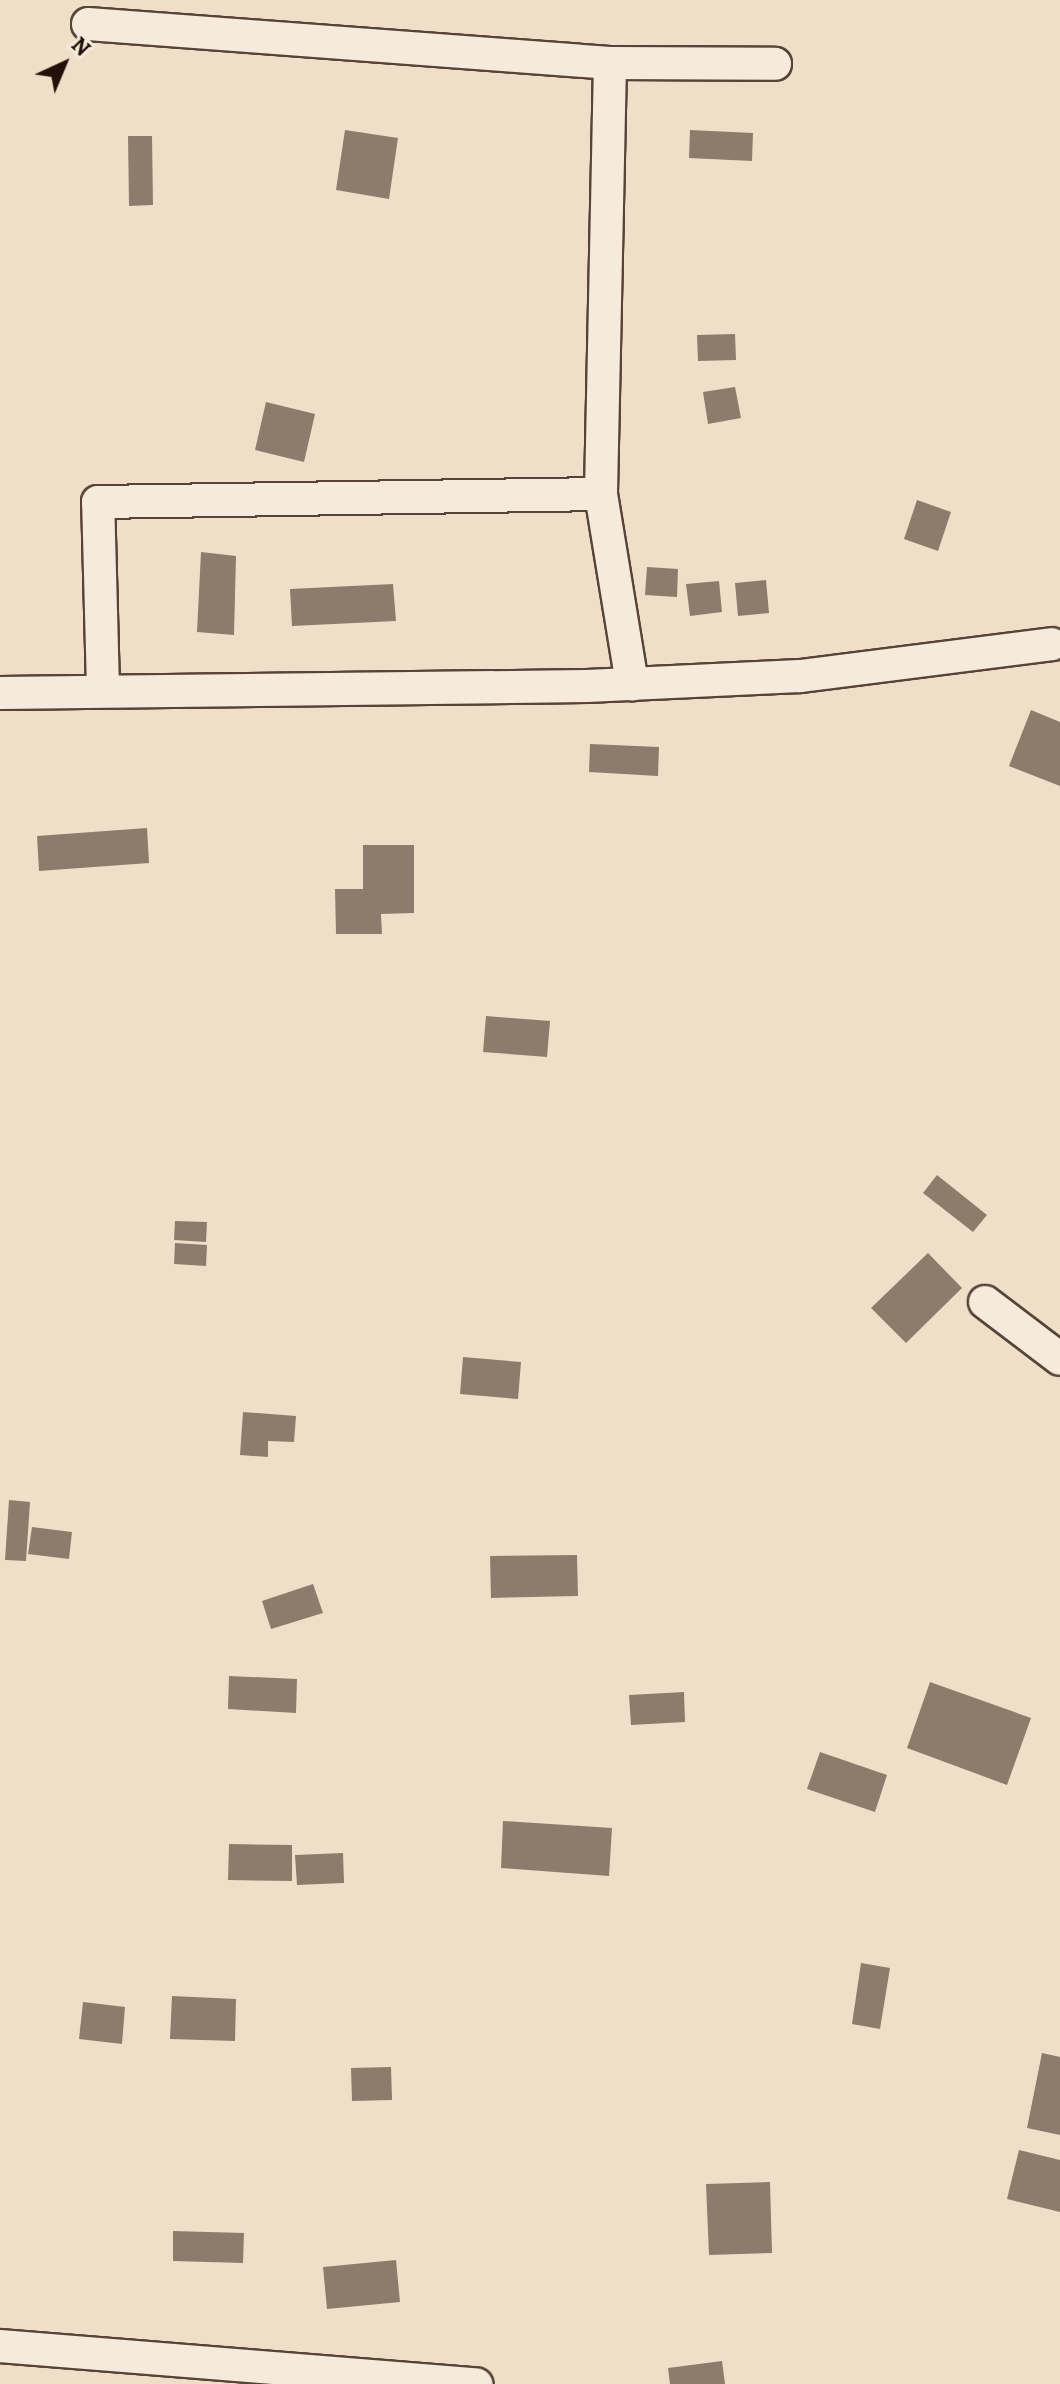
<!DOCTYPE html>
<style>
body{margin:0}
#map{position:relative;width:1060px;height:2384px;overflow:hidden;background:#f0dfc8;font-family:Alegreya,serif}
div>[style]{position:absolute}
.building>*{inset:0;background:#8d7c6c}
.roads{filter:drop-shadow(2px 0 #564438) drop-shadow(-2px 0 #564438) drop-shadow(0 2px #564438) drop-shadow(0 -2px #564438)}
.minor>*{height:32px;margin:-16px;padding:0 16px;transform-origin:16px;border-radius:16px;background:#f5eadb}
span{translate:-50% -50%;white-space:nowrap;text-align:center;line-height:1.15;-webkit-text-stroke:7px #f5eadb;paint-order:stroke}
.north{position:absolute;left:24px;top:24px;width:80px;height:80px;-webkit-text-stroke:6px #f5eadb;paint-order:stroke;rotate:44deg;font-size:22px;font-weight:700;line-height:32px;text-align:center;color:#221108}
.north::after{content:'';display:block;margin:auto;width:28px;height:36px;background:#221108;clip-path:polygon(50% 0,100% 100%,50% 72%,0 100%)}
</style>
<div id="map">
<div class="building">
<i style="clip-path:polygon(345px 130px,398px 138px,389px 199px,336px 190px)"></i>
<i style="clip-path:polygon(690px 130px,753px 133px,752px 161px,689px 158px)"></i>
<i style="clip-path:polygon(128px 136px,152px 136px,153px 205px,129px 206px)"></i>
<i style="clip-path:polygon(735px 334px,736px 360px,698px 361px,697px 335px)"></i>
<i style="clip-path:polygon(735px 387px,741px 418px,708px 424px,703px 392px)"></i>
<i style="clip-path:polygon(266px 402px,315px 414px,304px 462px,255px 450px)"></i>
<i style="clip-path:polygon(917px 500px,951px 512px,938px 551px,904px 539px)"></i>
<i style="clip-path:polygon(201px 552px,236px 556px,234px 635px,197px 632px)"></i>
<i style="clip-path:polygon(647px 567px,678px 569px,677px 597px,645px 595px)"></i>
<i style="clip-path:polygon(766px 580px,769px 613px,738px 616px,735px 583px)"></i>
<i style="clip-path:polygon(719px 581px,722px 612px,690px 616px,686px 584px)"></i>
<i style="clip-path:polygon(393px 584px,396px 621px,292px 626px,290px 589px)"></i>
<i style="clip-path:polygon(1031px 710px,1060px 722px,1060px 786px,1009px 766px)"></i>
<i style="clip-path:polygon(590px 744px,659px 747px,658px 776px,589px 772px)"></i>
<i style="clip-path:polygon(147px 828px,149px 863px,39px 871px,37px 836px)"></i>
<i style="clip-path:polygon(363px 845px,414px 845px,414px 913px,381px 914px,382px 934px,336px 934px,335px 889px,363px 889px)"></i>
<i style="clip-path:polygon(486px 1016px,550px 1021px,547px 1057px,483px 1052px)"></i>
<i style="clip-path:polygon(937px 1175px,987px 1215px,973px 1232px,923px 1193px)"></i>
<i style="clip-path:polygon(175px 1221px,207px 1222px,206px 1242px,174px 1240px)"></i>
<i style="clip-path:polygon(175px 1243px,207px 1245px,206px 1266px,174px 1264px)"></i>
<i style="clip-path:polygon(928px 1253px,962px 1288px,906px 1343px,871px 1308px)"></i>
<i style="clip-path:polygon(463px 1357px,521px 1362px,518px 1399px,460px 1394px)"></i>
<i style="clip-path:polygon(243px 1412px,296px 1416px,294px 1442px,268px 1441px,268px 1457px,240px 1455px)"></i>
<i style="clip-path:polygon(9px 1500px,30px 1502px,26px 1561px,5px 1560px)"></i>
<i style="clip-path:polygon(32px 1527px,72px 1532px,69px 1559px,28px 1554px)"></i>
<i style="clip-path:polygon(577px 1555px,578px 1596px,491px 1598px,490px 1556px)"></i>
<i style="clip-path:polygon(313px 1584px,323px 1613px,271px 1629px,262px 1601px)"></i>
<i style="clip-path:polygon(229px 1676px,297px 1679px,296px 1713px,228px 1709px)"></i>
<i style="clip-path:polygon(930px 1682px,1031px 1718px,1007px 1785px,907px 1748px)"></i>
<i style="clip-path:polygon(684px 1692px,685px 1722px,631px 1725px,629px 1695px)"></i>
<i style="clip-path:polygon(820px 1752px,887px 1775px,875px 1812px,807px 1789px)"></i>
<i style="clip-path:polygon(503px 1821px,612px 1828px,609px 1876px,501px 1868px)"></i>
<i style="clip-path:polygon(229px 1844px,292px 1845px,292px 1881px,228px 1880px)"></i>
<i style="clip-path:polygon(343px 1853px,344px 1883px,297px 1885px,295px 1855px)"></i>
<i style="clip-path:polygon(861px 1963px,890px 1968px,880px 2029px,852px 2024px)"></i>
<i style="clip-path:polygon(172px 1996px,236px 1999px,235px 2041px,170px 2039px)"></i>
<i style="clip-path:polygon(83px 2002px,125px 2007px,122px 2044px,79px 2039px)"></i>
<i style="clip-path:polygon(1042px 2053px,1060px 2057px,1060px 2135px,1027px 2128px)"></i>
<i style="clip-path:polygon(391px 2067px,392px 2100px,352px 2101px,351px 2068px)"></i>
<i style="clip-path:polygon(1019px 2150px,1060px 2160px,1060px 2212px,1007px 2199px)"></i>
<i style="clip-path:polygon(770px 2182px,772px 2253px,709px 2255px,706px 2184px)"></i>
<i style="clip-path:polygon(173px 2231px,244px 2233px,243px 2263px,173px 2261px)"></i>
<i style="clip-path:polygon(396px 2260px,400px 2302px,327px 2309px,323px 2267px)"></i>
<i style="clip-path:polygon(722px 2361px,725px 2384px,670px 2384px,668px 2368px)"></i>
</div>
<div class="roads">
<div class="minor">
<i style="left:88px;top:24px;width:523px;rotate:4.27deg"></i>
<i style="left:610px;top:63px;width:165px;rotate:0.3deg"></i>
<i style="left:610px;top:63px;width:431px;rotate:91.2deg"></i>
<i style="left:601px;top:494px;width:193px;rotate:80.7deg"></i>
<i style="left:103px;top:688px;width:186px;rotate:-91.5deg"></i>
<i style="left:98px;top:502px;width:503px;rotate:-0.91deg"></i>
<i style="left:0;top:693px;width:587px;rotate:-0.68deg"></i>
<i style="left:587px;top:686px;width:213px;rotate:-2.7deg"></i>
<i style="left:800px;top:676px;width:254px;rotate:-7.2deg"></i>
<i style="left:985px;top:1302px;width:94px;rotate:37.2deg"></i>
<i style="left:0;top:2346px;width:478px;rotate:4.6deg"></i>
</div>
</div>
<div class="north">N</div>
</div>
